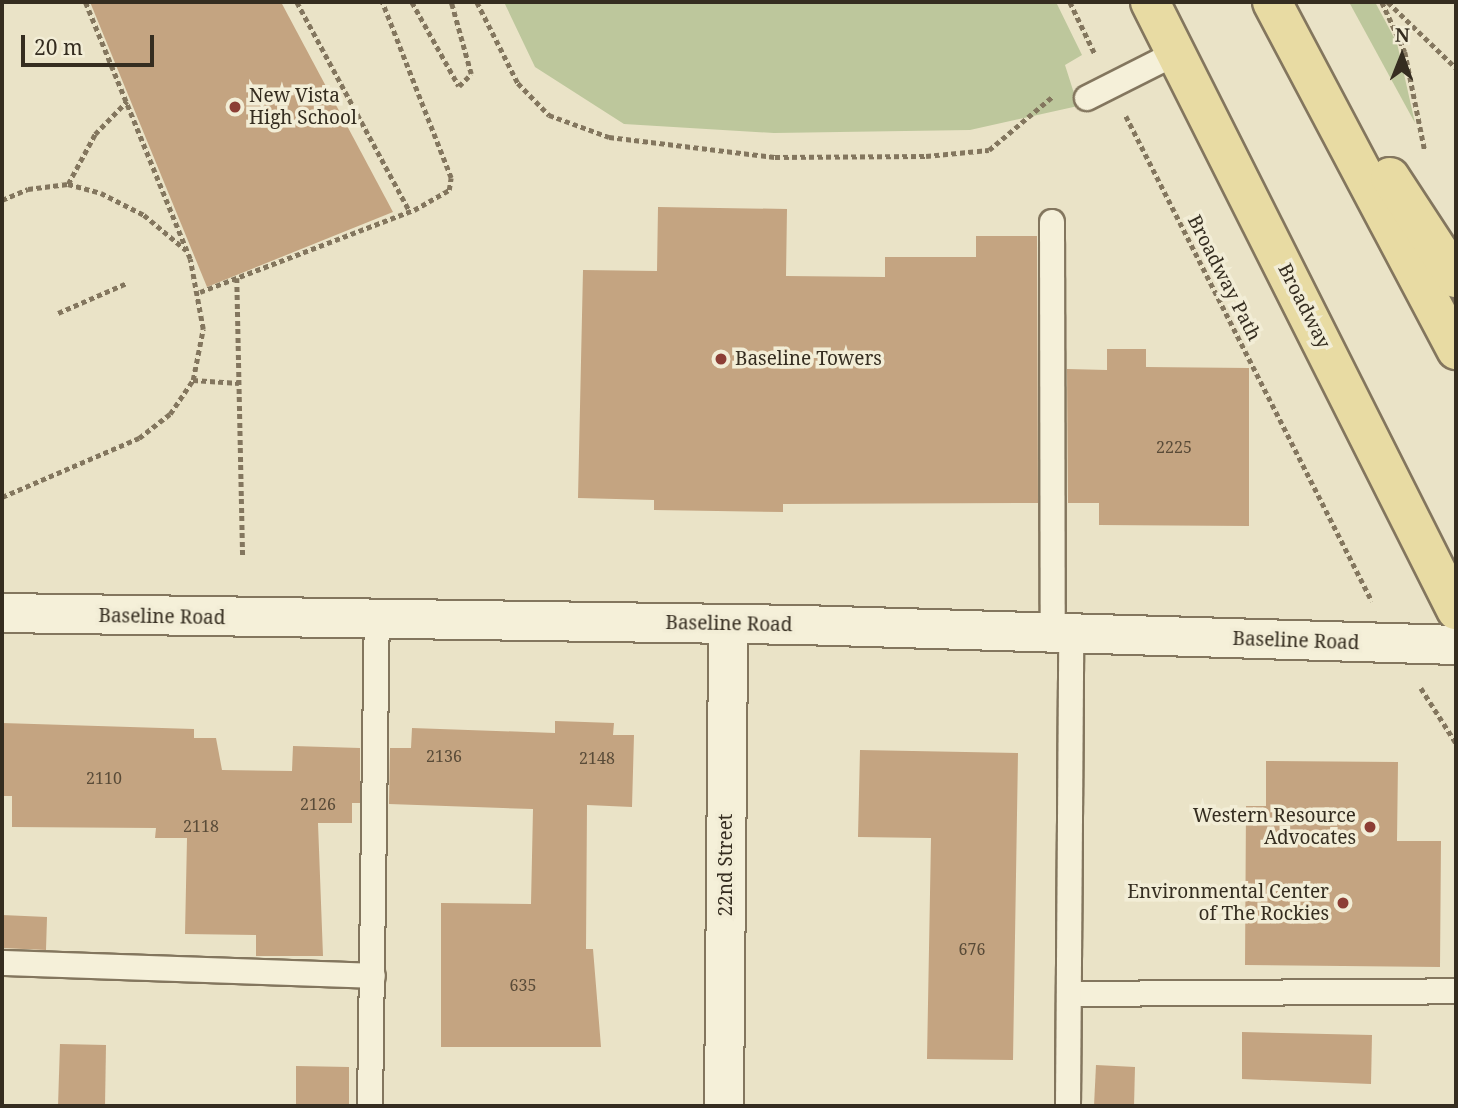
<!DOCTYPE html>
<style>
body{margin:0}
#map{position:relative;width:1458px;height:1108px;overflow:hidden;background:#eae3c7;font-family:"Noto Serif",serif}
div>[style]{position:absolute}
.green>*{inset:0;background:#bdc79c}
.building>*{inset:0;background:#c4a481}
.path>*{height:4.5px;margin-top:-2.25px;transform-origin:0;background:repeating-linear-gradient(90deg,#83765e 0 5px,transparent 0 8.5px)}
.roads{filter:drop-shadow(2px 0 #83765e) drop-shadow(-2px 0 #83765e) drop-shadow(0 2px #83765e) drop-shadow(0 -2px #83765e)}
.lane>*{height:24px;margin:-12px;padding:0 12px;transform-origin:12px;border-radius:12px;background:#f5f0d9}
.street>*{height:38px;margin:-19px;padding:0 19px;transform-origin:19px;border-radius:19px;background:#f5f0d9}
.secondary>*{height:38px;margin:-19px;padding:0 19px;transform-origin:19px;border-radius:19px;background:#f5f0d9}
.primary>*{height:38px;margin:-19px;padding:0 19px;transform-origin:19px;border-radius:19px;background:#e8dba3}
.dots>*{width:19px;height:19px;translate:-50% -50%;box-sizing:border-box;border:4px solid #f2edd6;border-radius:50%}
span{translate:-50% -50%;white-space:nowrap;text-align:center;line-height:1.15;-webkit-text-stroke:7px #f2edd6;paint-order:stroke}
.number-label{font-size:16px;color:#594b38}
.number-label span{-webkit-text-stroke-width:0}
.poi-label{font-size:19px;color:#352d20}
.left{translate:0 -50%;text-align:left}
.right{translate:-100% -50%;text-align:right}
.street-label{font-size:19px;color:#352d20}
.frame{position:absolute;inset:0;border:4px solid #352d20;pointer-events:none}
.north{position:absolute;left:1367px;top:21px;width:70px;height:70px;-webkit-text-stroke:5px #f2edd6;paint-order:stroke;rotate:1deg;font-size:19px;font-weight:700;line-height:28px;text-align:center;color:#352d20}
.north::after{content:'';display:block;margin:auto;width:24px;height:32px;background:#352d20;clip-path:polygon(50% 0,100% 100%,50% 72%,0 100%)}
.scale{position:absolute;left:21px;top:35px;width:133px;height:32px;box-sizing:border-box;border:4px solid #352d20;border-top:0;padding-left:9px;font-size:21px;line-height:24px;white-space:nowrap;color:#352d20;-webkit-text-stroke:5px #f2edd6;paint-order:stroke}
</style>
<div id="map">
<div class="green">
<i style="clip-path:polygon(504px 2px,1056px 2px,1082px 55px,1065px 65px,1078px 106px,970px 130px,774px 133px,624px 124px,535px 67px)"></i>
<i style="clip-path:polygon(1349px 2px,1375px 2px,1397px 43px,1415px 123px)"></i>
</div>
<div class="building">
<i style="clip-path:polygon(90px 2px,281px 2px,393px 212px,207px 287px)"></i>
<i style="clip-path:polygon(658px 207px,787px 209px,786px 276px,885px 277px,885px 257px,976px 257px,976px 236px,1037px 236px,1038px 503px,783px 504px,783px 512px,654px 510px,654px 500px,578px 498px,583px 270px,657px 271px)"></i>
<i style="clip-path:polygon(1107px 349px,1146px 349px,1146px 367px,1249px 368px,1249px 526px,1099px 525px,1099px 503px,1068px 503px,1067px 369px,1107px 370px)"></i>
<i style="clip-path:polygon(555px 721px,614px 723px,613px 735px,634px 735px,632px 807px,587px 805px,586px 949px,593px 949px,601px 1047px,441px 1047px,441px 903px,531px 904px,533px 809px,389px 804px,390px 748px,411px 748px,412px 728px,555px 733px)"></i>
<i style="clip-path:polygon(2px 723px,194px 729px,194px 738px,216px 738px,222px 770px,292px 771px,293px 746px,360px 748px,360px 803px,352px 803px,352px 823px,318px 823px,323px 956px,256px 956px,256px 935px,185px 934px,187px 838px,155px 838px,156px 828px,12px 827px,12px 796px,2px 796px)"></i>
<i style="clip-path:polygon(860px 750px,1018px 753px,1013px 1060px,927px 1059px,931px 838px,858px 837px)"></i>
<i style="clip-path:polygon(1266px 761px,1398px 762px,1397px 841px,1441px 841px,1440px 967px,1245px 965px,1246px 806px,1266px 806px)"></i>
<i style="clip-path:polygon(2px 915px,47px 917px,46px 950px,2px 948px)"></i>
<i style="clip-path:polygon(1242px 1032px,1372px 1035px,1371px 1084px,1242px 1079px)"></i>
<i style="clip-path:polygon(60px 1044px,106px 1045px,105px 1106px,58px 1106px)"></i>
<i style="clip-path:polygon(1096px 1065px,1135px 1067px,1134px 1106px,1094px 1106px)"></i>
<i style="clip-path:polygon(296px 1066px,349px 1067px,349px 1106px,296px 1106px)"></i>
</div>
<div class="path">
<i style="left:297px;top:2px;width:238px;rotate:61.7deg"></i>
<i style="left:412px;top:2px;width:96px;rotate:60.8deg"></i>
<i style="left:459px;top:86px;width:17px;rotate:-45deg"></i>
<i style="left:471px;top:74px;width:75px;rotate:-105.5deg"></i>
<i style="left:477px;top:2px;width:91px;rotate:63.2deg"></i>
<i style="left:518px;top:83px;width:45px;rotate:45.9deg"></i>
<i style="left:549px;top:115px;width:64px;rotate:20.1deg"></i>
<i style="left:609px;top:137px;width:167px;rotate:6.9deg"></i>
<i style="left:775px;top:157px;width:151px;rotate:-0.4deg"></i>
<i style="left:926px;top:156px;width:63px;rotate:-5.4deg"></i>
<i style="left:989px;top:150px;width:82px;rotate:-40.1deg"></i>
<i style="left:1070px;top:2px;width:58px;rotate:64.3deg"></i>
<i style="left:1382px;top:2px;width:55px;rotate:65.3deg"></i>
<i style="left:1405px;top:52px;width:101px;rotate:78.6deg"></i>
<i style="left:1388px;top:2px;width:95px;rotate:44.1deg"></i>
<i style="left:1126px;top:116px;width:544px;rotate:63.11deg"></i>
<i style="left:68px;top:184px;width:57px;rotate:-61.6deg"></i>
<i style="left:95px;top:134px;width:46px;rotate:-45.9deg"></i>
<i style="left:2px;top:200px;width:28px;rotate:-23deg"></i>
<i style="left:28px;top:189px;width:40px;rotate:-7.1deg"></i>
<i style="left:68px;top:184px;width:34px;rotate:15deg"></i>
<i style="left:101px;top:193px;width:48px;rotate:27.1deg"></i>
<i style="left:144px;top:215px;width:55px;rotate:39.8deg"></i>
<i style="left:237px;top:278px;width:280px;rotate:88.8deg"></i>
<i style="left:200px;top:292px;width:229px;rotate:-21deg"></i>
<i style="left:414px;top:210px;width:40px;rotate:-29.7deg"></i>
<i style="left:449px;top:190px;width:12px;rotate:-81deg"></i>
<i style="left:451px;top:178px;width:189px;rotate:-111.4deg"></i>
<i style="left:58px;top:313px;width:75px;rotate:-23.5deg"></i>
<i style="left:193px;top:380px;width:46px;rotate:3.7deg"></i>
<i style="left:2px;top:497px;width:149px;rotate:-23.3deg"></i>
<i style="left:139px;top:438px;width:39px;rotate:-38deg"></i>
<i style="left:170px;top:414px;width:41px;rotate:-55.9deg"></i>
<i style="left:193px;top:380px;width:52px;rotate:-78.9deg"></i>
<i style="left:203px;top:329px;width:71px;rotate:-100.5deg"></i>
<i style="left:190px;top:259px;width:278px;rotate:-112.2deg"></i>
<i style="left:1421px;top:688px;width:65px;rotate:57.5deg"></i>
</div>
<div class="roads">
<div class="lane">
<i style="left:1087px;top:98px;width:100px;rotate:-26.8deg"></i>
<i style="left:1052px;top:222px;width:410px;rotate:89.9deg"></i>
<i style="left:2px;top:963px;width:371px;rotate:2deg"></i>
<i style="left:1069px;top:994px;width:387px;rotate:-0.4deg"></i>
<i style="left:370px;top:1106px;width:484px;rotate:-89.2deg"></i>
<i style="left:1068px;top:1106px;width:474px;rotate:-89.6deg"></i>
</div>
<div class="street">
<i style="left:724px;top:1106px;width:482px;rotate:-89.5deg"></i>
</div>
<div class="secondary">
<i style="left:2px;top:613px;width:800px;rotate:0.86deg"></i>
<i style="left:802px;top:625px;width:654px;rotate:1.75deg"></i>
</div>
<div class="primary">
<i style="left:1150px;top:2px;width:681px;rotate:63.28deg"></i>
<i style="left:1272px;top:2px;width:394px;rotate:62.1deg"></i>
<i style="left:1390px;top:177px;width:121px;rotate:56.8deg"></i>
</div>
</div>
<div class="dots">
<i style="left:235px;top:107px;background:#8c3e35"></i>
<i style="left:721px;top:359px;background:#8c3e35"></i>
<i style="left:1370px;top:827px;background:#8c3e35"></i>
<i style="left:1343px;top:903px;background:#8c3e35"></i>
</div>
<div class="number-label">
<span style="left:1174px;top:447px">2225</span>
<span style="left:444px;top:756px">2136</span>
<span style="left:597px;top:758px">2148</span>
<span style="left:104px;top:778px">2110</span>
<span style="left:318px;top:804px">2126</span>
<span style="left:201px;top:826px">2118</span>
<span style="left:972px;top:949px">676</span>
<span style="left:523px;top:985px">635</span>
</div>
<div class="poi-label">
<span class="left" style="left:249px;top:107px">New Vista<br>High School</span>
<span class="left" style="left:735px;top:359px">Baseline Towers</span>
<span class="right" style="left:1356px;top:827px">Western Resource<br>Advocates</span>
<span class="right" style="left:1329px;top:903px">Environmental Center<br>of The Rockies</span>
</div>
<div class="street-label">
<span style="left:1224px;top:278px;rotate:63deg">Broadway Path</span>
<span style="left:1304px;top:306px;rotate:63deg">Broadway</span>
<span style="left:162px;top:617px;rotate:1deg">Baseline Road</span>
<span style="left:729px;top:624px;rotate:1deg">Baseline Road</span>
<span style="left:1296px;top:641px;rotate:2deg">Baseline Road</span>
<span style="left:726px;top:865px;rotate:-90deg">22nd Street</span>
</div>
<div class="frame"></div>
<div class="north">N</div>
<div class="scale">20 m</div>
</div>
